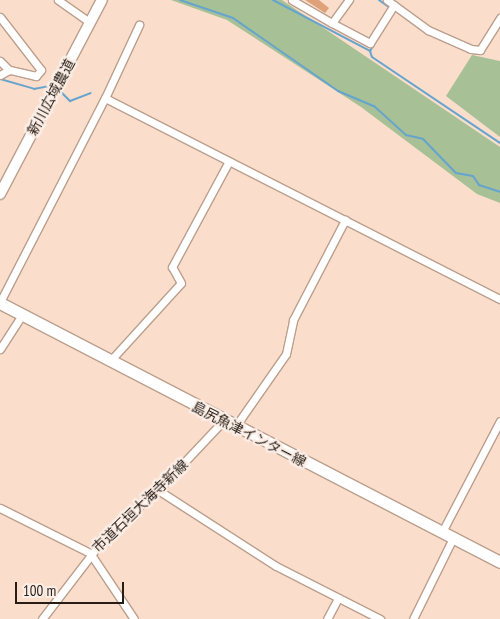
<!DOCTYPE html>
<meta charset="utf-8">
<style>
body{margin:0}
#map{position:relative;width:500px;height:619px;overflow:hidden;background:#fbddcb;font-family:"PT Sans Narrow","Noto Sans JP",sans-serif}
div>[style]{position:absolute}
.green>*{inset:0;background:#a7c096}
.stream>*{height:2px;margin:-1px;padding:0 1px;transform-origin:1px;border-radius:1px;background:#65a4cf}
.building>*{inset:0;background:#dfa179}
.roads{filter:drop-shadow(1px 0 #bb9f8d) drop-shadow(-1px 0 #bb9f8d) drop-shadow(0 1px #bb9f8d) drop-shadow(0 -1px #bb9f8d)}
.street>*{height:7px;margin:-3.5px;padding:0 3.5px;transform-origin:3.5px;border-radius:3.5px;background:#fff}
.secondary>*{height:10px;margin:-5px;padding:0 5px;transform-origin:5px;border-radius:5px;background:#fff}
.primary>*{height:11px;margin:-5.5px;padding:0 5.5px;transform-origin:5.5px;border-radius:5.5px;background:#fff}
span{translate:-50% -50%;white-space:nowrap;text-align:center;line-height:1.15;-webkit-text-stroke:4.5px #fbeee7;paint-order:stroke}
.street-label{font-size:14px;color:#271d16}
.scale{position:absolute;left:15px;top:582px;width:109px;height:22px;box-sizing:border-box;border:2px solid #271d16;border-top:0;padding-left:6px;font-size:15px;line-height:18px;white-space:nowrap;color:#271d16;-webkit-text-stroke:4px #fbeee7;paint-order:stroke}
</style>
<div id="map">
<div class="green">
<i style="clip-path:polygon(171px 0,282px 0,500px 147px,500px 203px,477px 194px,361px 107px,227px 20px)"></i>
<i style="clip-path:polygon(472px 55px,500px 61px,500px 137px,446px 96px)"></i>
</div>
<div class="stream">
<i style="left:180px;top:0;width:56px;rotate:18.8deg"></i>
<i style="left:233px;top:18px;width:128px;rotate:34.8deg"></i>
<i style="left:338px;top:91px;width:39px;rotate:23deg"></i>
<i style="left:374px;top:106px;width:43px;rotate:42.2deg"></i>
<i style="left:406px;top:135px;width:17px;rotate:13deg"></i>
<i style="left:423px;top:139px;width:47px;rotate:45.9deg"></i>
<i style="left:456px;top:173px;width:17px;rotate:10deg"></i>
<i style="left:473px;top:176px;width:11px;rotate:56deg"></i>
<i style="left:479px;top:185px;width:22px;rotate:18deg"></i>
<i style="left:273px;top:0;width:110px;rotate:27.7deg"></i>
<i style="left:370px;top:51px;width:6px;rotate:72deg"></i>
<i style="left:372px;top:57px;width:154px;rotate:33.9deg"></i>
<i style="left:379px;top:0;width:14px;rotate:36deg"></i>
<i style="left:370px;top:51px;width:47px;rotate:-59deg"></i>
<i style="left:0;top:79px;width:35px;rotate:16deg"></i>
<i style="left:34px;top:89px;width:15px;rotate:-11deg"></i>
<i style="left:61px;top:92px;width:13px;rotate:45deg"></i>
<i style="left:70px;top:101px;width:22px;rotate:-21deg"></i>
</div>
<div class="building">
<i style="clip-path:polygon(305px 0,319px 0,329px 8px,325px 13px)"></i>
</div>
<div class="roads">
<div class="street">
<i style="left:58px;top:0;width:39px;rotate:35deg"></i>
<i style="left:292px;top:0;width:46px;rotate:29.9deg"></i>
<i style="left:332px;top:23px;width:29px;rotate:-54deg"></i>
<i style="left:387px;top:0;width:51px;rotate:36.2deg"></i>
<i style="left:428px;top:30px;width:47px;rotate:23.8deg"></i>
<i style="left:471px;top:49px;width:9px;rotate:6deg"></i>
<i style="left:480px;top:50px;width:38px;rotate:-58deg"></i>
<i style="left:0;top:17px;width:67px;rotate:52.3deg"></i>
<i style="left:41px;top:70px;width:8px;rotate:130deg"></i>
<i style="left:36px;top:76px;width:28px;rotate:-167deg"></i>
<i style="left:332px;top:23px;width:43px;rotate:27.8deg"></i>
<i style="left:370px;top:43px;width:45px;rotate:-57.7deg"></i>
<i style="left:0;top:61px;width:13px;rotate:45deg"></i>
<i style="left:9px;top:70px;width:10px;rotate:151deg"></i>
<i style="left:105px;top:98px;width:81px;rotate:-65deg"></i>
<i style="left:0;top:302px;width:229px;rotate:-62.8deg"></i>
<i style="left:105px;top:98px;width:443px;rotate:27deg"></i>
<i style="left:0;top:349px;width:40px;rotate:-57.1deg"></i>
<i style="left:110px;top:361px;width:105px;rotate:-47.7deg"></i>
<i style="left:181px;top:283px;width:18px;rotate:-119deg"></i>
<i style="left:172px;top:267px;width:120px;rotate:-61.7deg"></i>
<i style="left:235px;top:427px;width:89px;rotate:-55.1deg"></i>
<i style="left:286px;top:354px;width:35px;rotate:-78deg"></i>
<i style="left:293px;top:320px;width:113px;rotate:-62.5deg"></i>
<i style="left:158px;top:490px;width:140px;rotate:32.8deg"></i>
<i style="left:276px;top:566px;width:117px;rotate:27deg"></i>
<i style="left:0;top:508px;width:101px;rotate:26.6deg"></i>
<i style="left:90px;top:553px;width:79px;rotate:56.3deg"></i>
<i style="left:442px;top:532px;width:125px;rotate:-62.4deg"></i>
<i style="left:42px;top:619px;width:108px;rotate:-52.5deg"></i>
<i style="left:108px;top:533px;width:66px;rotate:-40.7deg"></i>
<i style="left:158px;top:490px;width:95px;rotate:-46.7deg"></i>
<i style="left:327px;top:619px;width:24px;rotate:-62deg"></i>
<i style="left:413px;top:619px;width:90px;rotate:-63.7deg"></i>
</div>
<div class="secondary">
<i style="left:0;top:194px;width:219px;rotate:-62.3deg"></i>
</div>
<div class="primary">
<i style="left:0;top:303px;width:563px;rotate:27.38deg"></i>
</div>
</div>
<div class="street-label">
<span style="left:51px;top:97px;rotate:-62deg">新川広域農道</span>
<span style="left:249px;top:434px;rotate:27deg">島尻魚津インター線</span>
<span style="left:140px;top:506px;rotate:-44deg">市道石垣大海寺新線</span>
</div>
<div class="scale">100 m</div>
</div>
